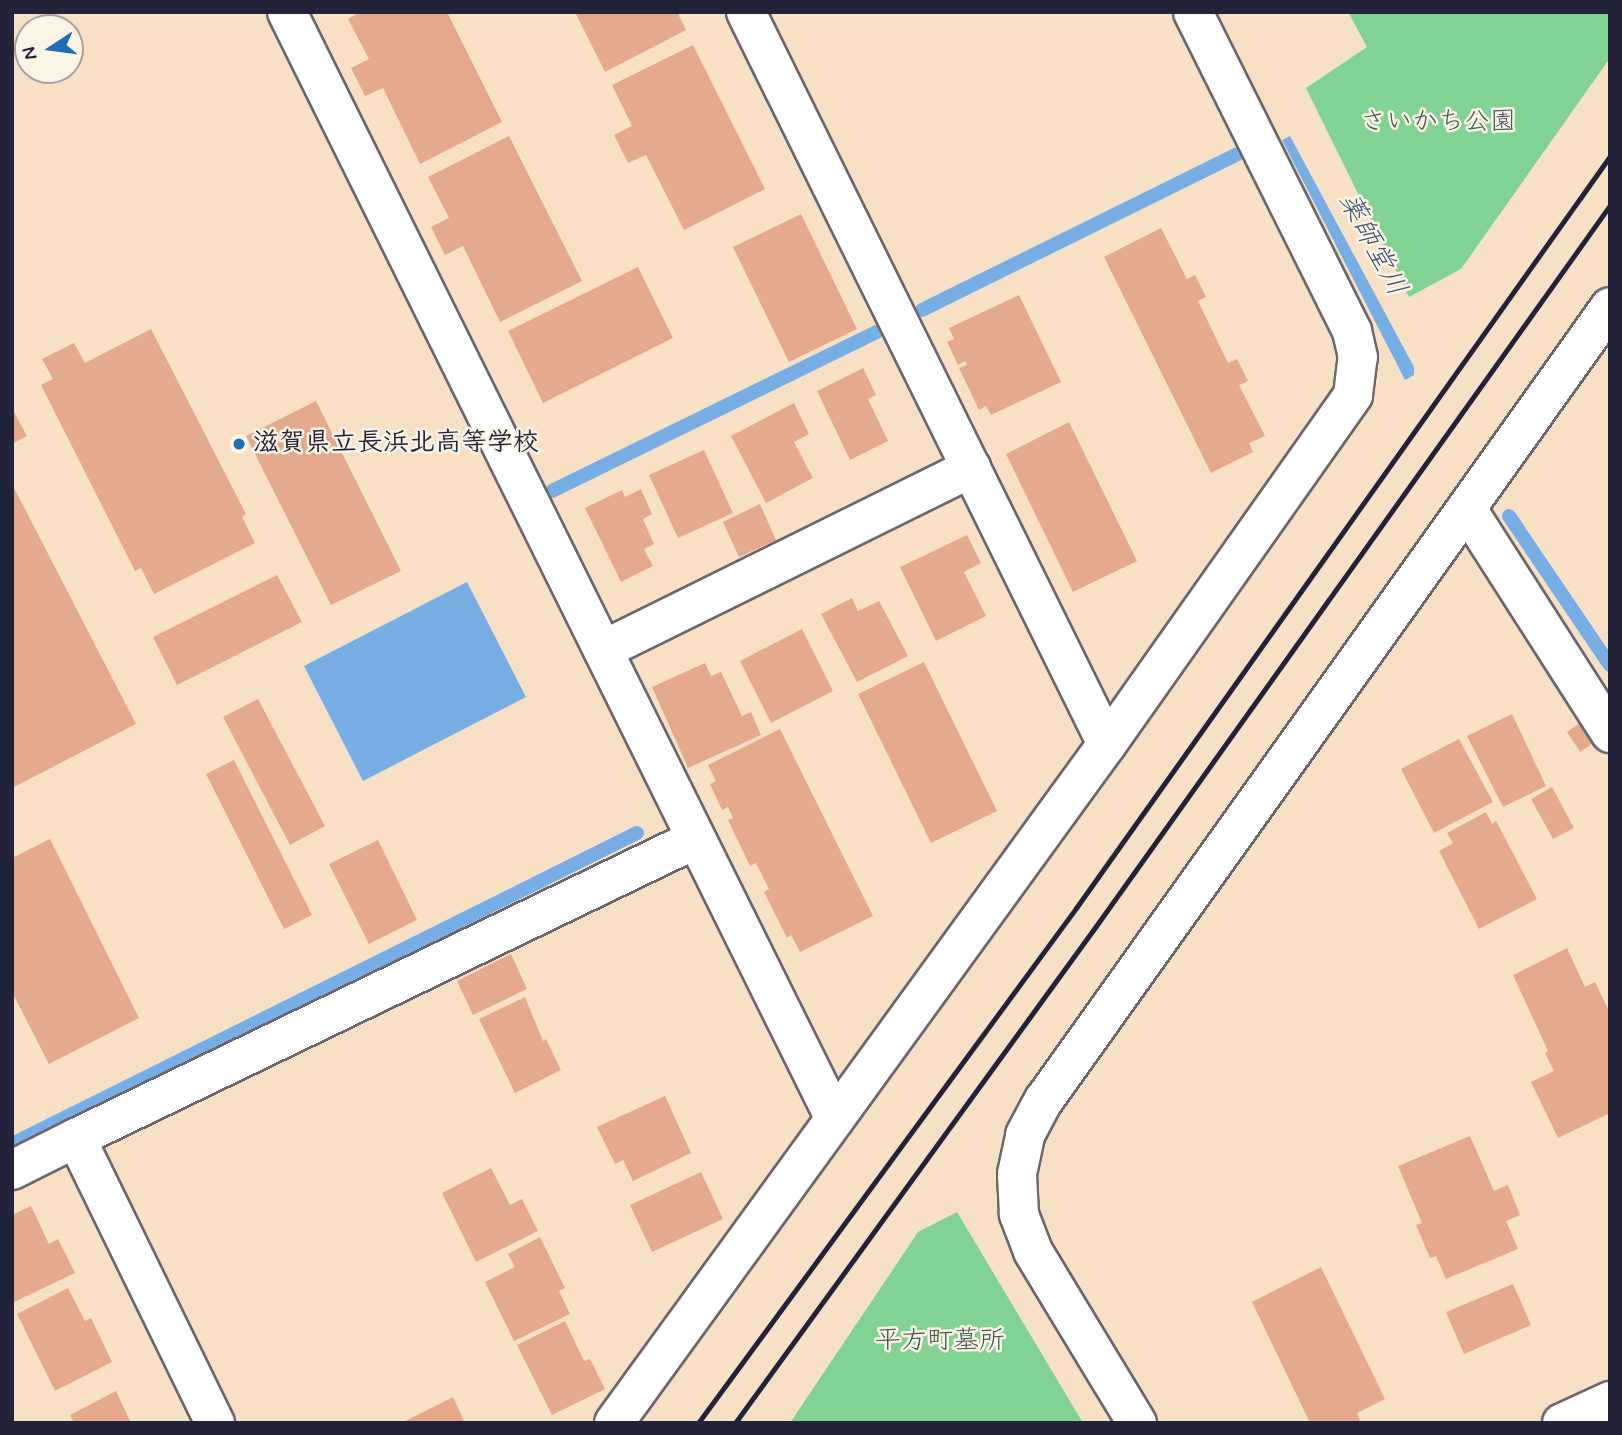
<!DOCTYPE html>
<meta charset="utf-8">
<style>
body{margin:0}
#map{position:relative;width:1622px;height:1435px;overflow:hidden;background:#f6e1c7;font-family:Mynerve,"Klee One",sans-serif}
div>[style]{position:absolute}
.green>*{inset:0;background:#81d293}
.water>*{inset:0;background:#77aee6}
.stream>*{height:14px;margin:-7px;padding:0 7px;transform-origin:7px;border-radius:7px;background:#77aee6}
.building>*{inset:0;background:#e5a98b}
.roads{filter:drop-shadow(2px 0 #6c656c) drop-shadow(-2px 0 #6c656c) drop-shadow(0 2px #6c656c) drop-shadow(0 -2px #6c656c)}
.minor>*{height:38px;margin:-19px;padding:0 19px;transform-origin:19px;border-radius:19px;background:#fff}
.rail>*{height:5px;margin:-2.5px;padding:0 2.5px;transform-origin:2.5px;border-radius:2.5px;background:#22223b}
.dots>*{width:19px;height:19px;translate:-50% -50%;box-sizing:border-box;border:4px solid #fcf5e5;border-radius:50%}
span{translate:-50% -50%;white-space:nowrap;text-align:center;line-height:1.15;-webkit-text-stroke:5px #fcf5e5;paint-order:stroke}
.park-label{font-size:26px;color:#3e5755}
.poi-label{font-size:26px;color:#22223b;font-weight:700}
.left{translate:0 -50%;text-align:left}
.water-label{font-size:28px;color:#405377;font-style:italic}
.frame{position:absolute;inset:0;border:14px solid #22223b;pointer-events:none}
.north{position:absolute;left:14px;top:14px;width:70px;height:70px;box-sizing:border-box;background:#fcf5e5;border:2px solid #a5a1a1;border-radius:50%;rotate:257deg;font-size:19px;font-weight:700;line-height:28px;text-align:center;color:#22223b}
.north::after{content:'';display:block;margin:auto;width:24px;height:32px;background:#1f6fb2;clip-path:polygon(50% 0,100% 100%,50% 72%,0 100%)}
</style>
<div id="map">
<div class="green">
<i style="clip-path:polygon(1348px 12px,1610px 12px,1610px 58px,1461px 269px,1409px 297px,1306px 88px,1367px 47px)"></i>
<i style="clip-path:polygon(957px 1212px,1083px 1423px,790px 1423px,918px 1232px)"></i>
</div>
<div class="water">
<i style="clip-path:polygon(1290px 136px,1414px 367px,1414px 375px,1405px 380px,1282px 140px)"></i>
<i style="clip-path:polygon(467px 582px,526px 697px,363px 781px,304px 666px)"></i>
</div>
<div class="stream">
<i style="left:922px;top:310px;width:352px;rotate:-26.3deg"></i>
<i style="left:552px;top:491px;width:362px;rotate:-26.1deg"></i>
<i style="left:1509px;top:516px;width:180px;rotate:55.9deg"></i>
<i style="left:12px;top:1144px;width:698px;rotate:-26.45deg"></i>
</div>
<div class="building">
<i style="clip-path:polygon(361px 12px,447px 12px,502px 122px,420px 164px,383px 88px,365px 96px,351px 68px,369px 59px,348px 19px)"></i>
<i style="clip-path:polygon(575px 12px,677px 12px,686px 30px,605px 72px)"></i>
<i style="clip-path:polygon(693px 45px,765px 189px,684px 230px,646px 155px,628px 163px,614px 135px,632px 126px,612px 85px)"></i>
<i style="clip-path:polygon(509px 136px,582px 281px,500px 322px,463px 246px,445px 255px,431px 227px,449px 218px,428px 177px)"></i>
<i style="clip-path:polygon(801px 214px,857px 329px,789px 362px,733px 247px)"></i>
<i style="clip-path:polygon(1161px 228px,1187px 279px,1195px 275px,1206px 297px,1198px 301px,1228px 363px,1237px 359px,1248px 381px,1239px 385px,1265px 436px,1249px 443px,1253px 452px,1211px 473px,1104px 257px)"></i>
<i style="clip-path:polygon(638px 267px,673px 338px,543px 403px,508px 331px)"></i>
<i style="clip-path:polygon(1019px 295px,1061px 382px,991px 415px,986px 406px,979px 410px,959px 368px,967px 365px,965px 361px,958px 365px,947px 342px,954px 339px,949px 328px)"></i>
<i style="clip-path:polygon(151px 329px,246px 514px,242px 517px,255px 543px,154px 594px,141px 568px,135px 571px,41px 385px,53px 379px,42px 359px,74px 343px,85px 363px)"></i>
<i style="clip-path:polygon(863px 368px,876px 395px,868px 399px,888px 441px,850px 460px,817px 391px)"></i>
<i style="clip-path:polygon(316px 401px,401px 571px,331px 605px,246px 436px)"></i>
<i style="clip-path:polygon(794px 403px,809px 434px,794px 442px,813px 478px,766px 503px,731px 436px)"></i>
<i style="clip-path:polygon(12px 408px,27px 436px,12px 444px)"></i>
<i style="clip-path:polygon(1069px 422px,1137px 561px,1073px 592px,1006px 454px)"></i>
<i style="clip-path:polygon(704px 450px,733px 513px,678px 538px,649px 475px)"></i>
<i style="clip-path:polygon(12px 484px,136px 724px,12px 788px)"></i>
<i style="clip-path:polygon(641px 489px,652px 514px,643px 519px,654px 544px,644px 549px,653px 566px,621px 582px,585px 508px,622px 490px,625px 497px)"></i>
<i style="clip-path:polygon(760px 504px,776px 540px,739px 557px,723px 522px)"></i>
<i style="clip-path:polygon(967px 535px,981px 563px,964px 572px,986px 616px,936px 641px,900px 567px)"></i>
<i style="clip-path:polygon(277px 575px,302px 622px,177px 685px,153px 637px)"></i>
<i style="clip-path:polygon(852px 598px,858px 611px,879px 601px,908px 656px,857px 682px,821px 614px)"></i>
<i style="clip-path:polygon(802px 629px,833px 691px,771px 723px,740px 661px)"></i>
<i style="clip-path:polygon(924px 662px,997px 811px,931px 843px,858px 694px)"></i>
<i style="clip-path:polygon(705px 663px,711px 676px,721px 672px,742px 716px,751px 712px,761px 735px,688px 768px,652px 687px)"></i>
<i style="clip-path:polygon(258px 699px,325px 826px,290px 845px,223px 717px)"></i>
<i style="clip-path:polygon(1512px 714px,1546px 786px,1503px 807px,1467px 736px)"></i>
<i style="clip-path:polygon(1580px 723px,1593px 743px,1580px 752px,1567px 732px)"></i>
<i style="clip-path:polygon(780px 729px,873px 916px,800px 952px,791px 935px,787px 938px,764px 892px,769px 889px,756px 863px,750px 866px,728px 820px,733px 818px,728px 807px,722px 810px,710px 784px,716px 781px,708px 765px)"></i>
<i style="clip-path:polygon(1459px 739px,1493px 802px,1434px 833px,1401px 769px)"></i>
<i style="clip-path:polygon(234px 760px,312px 915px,284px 929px,206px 774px)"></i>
<i style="clip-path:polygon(1552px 787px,1574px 828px,1553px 839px,1531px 799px)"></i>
<i style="clip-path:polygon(1486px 812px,1492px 824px,1496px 821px,1537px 899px,1479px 929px,1439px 851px,1453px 843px,1447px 833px)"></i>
<i style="clip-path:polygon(50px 839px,139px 1018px,49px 1064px,12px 992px,12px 858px)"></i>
<i style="clip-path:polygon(378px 840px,417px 920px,369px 944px,329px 864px)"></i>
<i style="clip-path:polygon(1567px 948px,1585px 987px,1595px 982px,1610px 1013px,1610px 1113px,1558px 1138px,1531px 1082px,1554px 1071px,1545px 1053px,1548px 1051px,1513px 975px)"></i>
<i style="clip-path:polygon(511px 954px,527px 989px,473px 1015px,457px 981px)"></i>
<i style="clip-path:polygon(525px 997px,543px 1041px,546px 1039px,561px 1070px,515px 1093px,479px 1019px)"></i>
<i style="clip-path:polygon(665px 1096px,691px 1153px,633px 1181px,623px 1160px,615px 1164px,597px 1127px)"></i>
<i style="clip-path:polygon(1470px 1136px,1494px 1191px,1508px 1185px,1520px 1215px,1506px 1221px,1518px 1249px,1446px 1279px,1436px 1256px,1430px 1258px,1416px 1225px,1422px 1223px,1398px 1166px)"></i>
<i style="clip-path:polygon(491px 1168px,510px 1205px,522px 1199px,538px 1231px,476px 1262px,442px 1193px)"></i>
<i style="clip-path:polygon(701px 1172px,723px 1219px,652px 1252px,630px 1205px)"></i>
<i style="clip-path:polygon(31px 1206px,49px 1244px,58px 1239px,75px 1273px,12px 1303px,12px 1215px)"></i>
<i style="clip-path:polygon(540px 1237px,565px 1288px,559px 1291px,570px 1314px,514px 1341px,485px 1282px,515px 1267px,508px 1254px)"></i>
<i style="clip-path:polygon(1321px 1267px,1385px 1399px,1357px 1413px,1361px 1423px,1310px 1423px,1252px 1302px)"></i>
<i style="clip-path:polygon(1513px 1284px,1531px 1325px,1464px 1354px,1446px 1312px)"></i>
<i style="clip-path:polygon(68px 1288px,85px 1321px,91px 1318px,112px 1362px,55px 1391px,17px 1314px)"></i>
<i style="clip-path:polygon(565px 1321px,584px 1361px,590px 1359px,605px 1389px,552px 1415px,517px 1345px)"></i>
<i style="clip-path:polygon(116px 1391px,131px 1423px,74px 1423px,70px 1415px)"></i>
<i style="clip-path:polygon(453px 1397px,465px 1423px,401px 1423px)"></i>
</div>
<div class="roads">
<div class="minor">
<i style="left:287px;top:12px;width:1235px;rotate:63.66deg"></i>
<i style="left:746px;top:12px;width:816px;rotate:63.75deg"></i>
<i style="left:1467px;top:509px;width:266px;rotate:57.4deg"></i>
<i style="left:603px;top:650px;width:411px;rotate:-26.3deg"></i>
<i style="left:76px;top:1138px;width:688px;rotate:-25.75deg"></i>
<i style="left:12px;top:1170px;width:72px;rotate:-26.6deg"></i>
<i style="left:76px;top:1138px;width:317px;rotate:64deg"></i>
<i style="left:614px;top:1423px;width:839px;rotate:-54.02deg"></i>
<i style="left:1107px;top:744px;width:427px;rotate:-54.8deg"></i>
<i style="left:1353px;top:395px;width:38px;rotate:-83deg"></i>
<i style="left:1358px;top:357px;width:27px;rotate:-103deg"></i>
<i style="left:1352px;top:331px;width:356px;rotate:-116.5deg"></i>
<i style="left:1137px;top:1423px;width:201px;rotate:-121.2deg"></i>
<i style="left:1033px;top:1251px;width:40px;rotate:-111deg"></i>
<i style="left:1019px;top:1214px;width:40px;rotate:-92.9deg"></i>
<i style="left:1017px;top:1174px;width:40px;rotate:-78deg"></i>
<i style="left:1025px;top:1135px;width:40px;rotate:-62deg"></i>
<i style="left:1044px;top:1100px;width:974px;rotate:-54.48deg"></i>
<i style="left:1562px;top:1423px;width:53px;rotate:-24.6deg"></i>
</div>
</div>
<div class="rail">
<i style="left:698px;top:1423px;width:639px;rotate:-53.72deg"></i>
<i style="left:1076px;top:908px;width:922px;rotate:-54.62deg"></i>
<i style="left:735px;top:1423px;width:614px;rotate:-54.01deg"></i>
<i style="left:1096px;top:926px;width:885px;rotate:-54.51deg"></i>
</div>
<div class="dots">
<i style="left:239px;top:444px;background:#1f6fb2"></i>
</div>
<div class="park-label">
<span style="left:1438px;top:123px">さいかち公園</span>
<span style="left:940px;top:1342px">平方町墓所</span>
</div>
<div class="poi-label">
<span class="left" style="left:253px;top:444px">滋賀県立長浜北高等学校</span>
</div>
<div class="water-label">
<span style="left:1372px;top:245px;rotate:62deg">薬師堂川</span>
</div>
<div class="frame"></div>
<div class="north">N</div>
</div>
